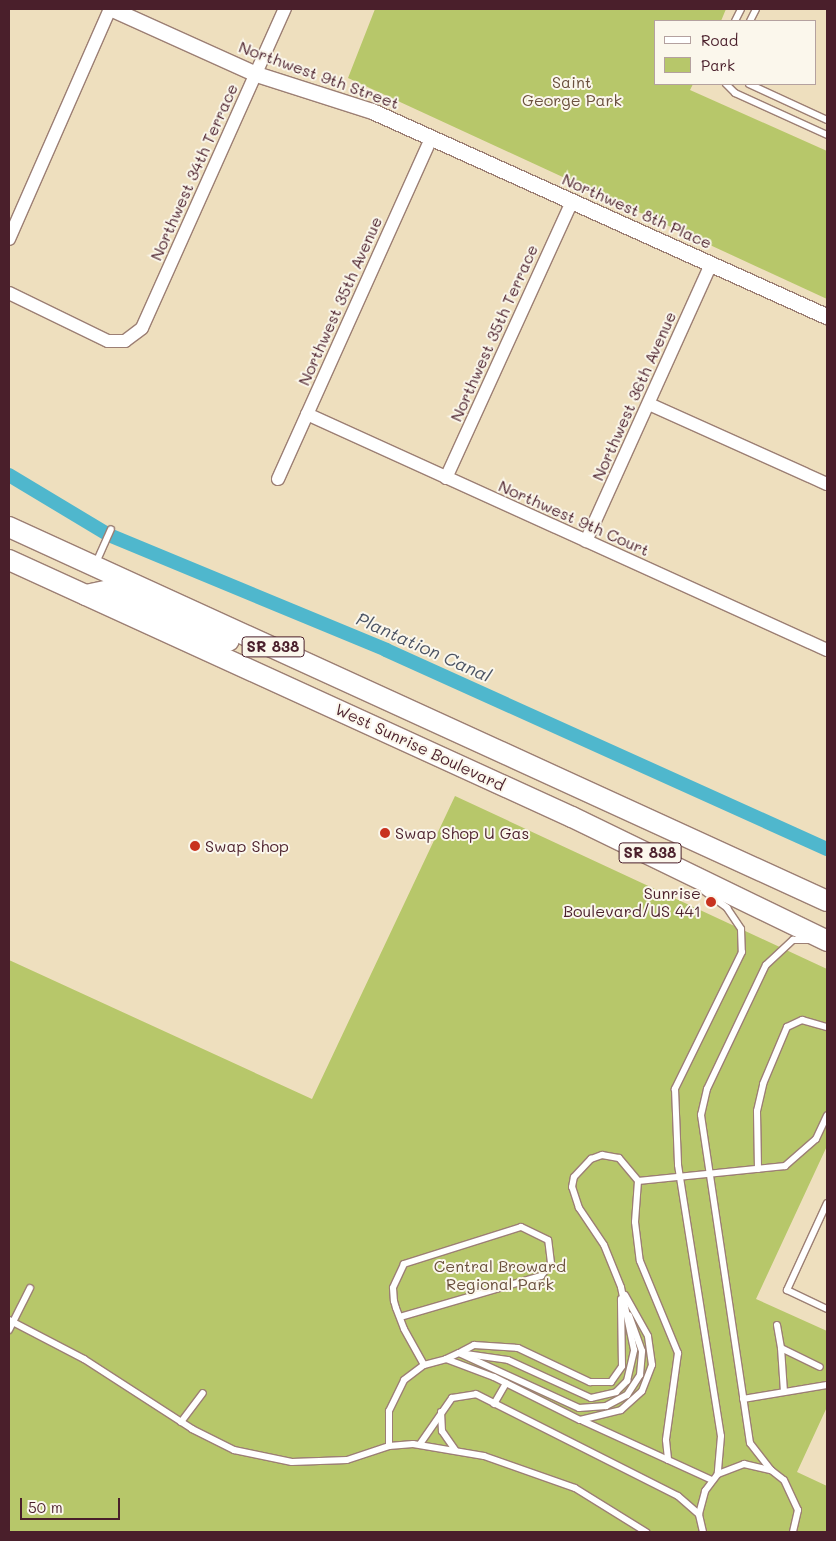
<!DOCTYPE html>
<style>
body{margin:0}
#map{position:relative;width:836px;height:1541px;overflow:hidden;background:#eedfbe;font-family:Mali,sans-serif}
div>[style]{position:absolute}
.green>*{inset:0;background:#b7c76a}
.canal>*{height:14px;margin:-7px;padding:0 7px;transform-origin:7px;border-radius:7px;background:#4fb7cd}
.roads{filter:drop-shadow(1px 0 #9c7f74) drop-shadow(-1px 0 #9c7f74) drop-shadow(0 1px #9c7f74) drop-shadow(0 -1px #9c7f74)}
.service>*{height:6px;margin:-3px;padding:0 3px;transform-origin:3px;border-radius:3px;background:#fff}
.minor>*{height:12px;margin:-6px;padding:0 6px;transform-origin:6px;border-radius:6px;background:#fff}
.tertiary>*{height:15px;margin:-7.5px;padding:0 7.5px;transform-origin:7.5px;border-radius:7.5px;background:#fff}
.primary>*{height:20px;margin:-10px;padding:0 10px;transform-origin:10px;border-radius:10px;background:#fff}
.dots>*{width:14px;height:14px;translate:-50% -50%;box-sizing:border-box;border:2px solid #fbf7ec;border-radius:50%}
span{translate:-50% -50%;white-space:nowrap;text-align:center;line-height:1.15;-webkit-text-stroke:4px #fbf7ec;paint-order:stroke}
.shield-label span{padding:1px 4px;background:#fbf7ec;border:1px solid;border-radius:4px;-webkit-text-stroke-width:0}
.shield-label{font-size:15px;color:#4a1f2b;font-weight:700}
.street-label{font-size:16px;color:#4a1f2b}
.park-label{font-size:16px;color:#6b513e}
.poi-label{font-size:16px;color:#4a1f2b}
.left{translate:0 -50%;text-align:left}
.right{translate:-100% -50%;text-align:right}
.water-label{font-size:18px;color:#4c5464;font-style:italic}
.frame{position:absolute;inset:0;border:10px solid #4a1f2b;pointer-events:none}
.legend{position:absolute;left:654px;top:20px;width:162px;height:65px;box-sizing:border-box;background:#fbf7ec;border:1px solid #b4a19f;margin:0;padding:6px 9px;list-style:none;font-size:15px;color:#4a1f2b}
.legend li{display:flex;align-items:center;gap:10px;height:25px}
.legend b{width:25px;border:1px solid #b4a19f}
.scale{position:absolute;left:20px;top:1498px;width:100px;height:22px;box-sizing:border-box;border:2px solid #4a1f2b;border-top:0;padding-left:6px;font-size:15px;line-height:18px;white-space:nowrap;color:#4a1f2b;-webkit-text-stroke:4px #fbf7ec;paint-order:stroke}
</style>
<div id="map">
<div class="green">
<i style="clip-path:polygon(375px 9px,726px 9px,721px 21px,655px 21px,655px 84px,693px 84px,690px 90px,827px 151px,827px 299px,348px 78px)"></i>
<i style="clip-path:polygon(455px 796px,827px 969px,827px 1146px,756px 1299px,827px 1331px,827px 1407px,797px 1472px,827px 1486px,827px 1532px,9px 1532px,9px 960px,312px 1099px)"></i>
</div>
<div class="canal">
<i style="left:9px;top:475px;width:117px;rotate:31deg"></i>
<i style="left:109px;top:535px;width:300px;rotate:22.5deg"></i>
<i style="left:386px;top:650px;width:484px;rotate:24.3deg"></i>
</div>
<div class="roads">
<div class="service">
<i style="left:735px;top:21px;width:13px;rotate:-63deg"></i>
<i style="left:750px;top:21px;width:13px;rotate:-63deg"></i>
<i style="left:726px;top:84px;width:13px;rotate:45deg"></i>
<i style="left:735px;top:93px;width:101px;rotate:24.5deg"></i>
<i style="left:749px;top:84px;width:86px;rotate:24.8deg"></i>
<i style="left:95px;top:565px;width:39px;rotate:-66deg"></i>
<i style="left:704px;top:891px;width:29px;rotate:36deg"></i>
<i style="left:727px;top:908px;width:25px;rotate:56deg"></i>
<i style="left:741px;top:929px;width:23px;rotate:88deg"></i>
<i style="left:742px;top:952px;width:153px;rotate:116.1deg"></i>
<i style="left:675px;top:1089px;width:76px;rotate:87.7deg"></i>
<i style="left:678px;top:1165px;width:274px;rotate:81deg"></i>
<i style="left:721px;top:1436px;width:38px;rotate:95deg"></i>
<i style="left:758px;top:1169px;width:58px;rotate:-91deg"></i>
<i style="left:757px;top:1111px;width:28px;rotate:-77deg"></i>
<i style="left:763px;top:1084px;width:62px;rotate:-67.2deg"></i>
<i style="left:787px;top:1027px;width:17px;rotate:-25deg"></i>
<i style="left:802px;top:1020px;width:26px;rotate:16deg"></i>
<i style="left:638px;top:1181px;width:148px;rotate:-5.8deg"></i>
<i style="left:785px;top:1166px;width:41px;rotate:-41.1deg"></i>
<i style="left:816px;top:1139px;width:26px;rotate:-65deg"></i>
<i style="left:827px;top:1203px;width:96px;rotate:114.7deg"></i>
<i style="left:787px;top:1290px;width:44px;rotate:25.4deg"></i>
<i style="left:400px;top:1317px;width:147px;rotate:-16.2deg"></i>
<i style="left:541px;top:1276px;width:16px;rotate:-52deg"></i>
<i style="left:551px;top:1263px;width:23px;rotate:-97deg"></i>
<i style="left:548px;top:1240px;width:30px;rotate:-154deg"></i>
<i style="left:521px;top:1227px;width:123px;rotate:162.5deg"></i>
<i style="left:404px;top:1264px;width:26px;rotate:115deg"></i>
<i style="left:393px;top:1288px;width:13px;rotate:86deg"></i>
<i style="left:394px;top:1301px;width:7px;rotate:74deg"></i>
<i style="left:396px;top:1308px;width:22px;rotate:69deg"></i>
<i style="left:404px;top:1329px;width:41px;rotate:60.9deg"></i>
<i style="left:9px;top:1320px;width:85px;rotate:27.5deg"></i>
<i style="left:84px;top:1359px;width:129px;rotate:32.9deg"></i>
<i style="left:192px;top:1429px;width:47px;rotate:26.6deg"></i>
<i style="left:234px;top:1450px;width:59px;rotate:11.7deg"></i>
<i style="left:292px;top:1462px;width:55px;rotate:-2.1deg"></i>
<i style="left:347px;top:1460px;width:44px;rotate:-18.4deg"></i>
<i style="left:389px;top:1446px;width:24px;rotate:-5deg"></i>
<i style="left:413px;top:1444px;width:72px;rotate:9.6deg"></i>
<i style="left:484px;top:1456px;width:96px;rotate:19.4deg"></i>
<i style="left:575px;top:1488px;width:84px;rotate:31.8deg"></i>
<i style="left:777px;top:1325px;width:23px;rotate:80deg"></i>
<i style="left:9px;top:1330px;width:47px;rotate:-63.4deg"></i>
<i style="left:461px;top:1352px;width:15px;rotate:-28deg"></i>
<i style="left:474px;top:1345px;width:44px;rotate:3.9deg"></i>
<i style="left:518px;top:1348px;width:80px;rotate:25.3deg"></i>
<i style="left:590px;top:1382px;width:21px"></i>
<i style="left:611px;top:1382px;width:19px;rotate:-55deg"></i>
<i style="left:622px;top:1366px;width:67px;rotate:-90.9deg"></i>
<i style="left:459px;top:1353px;width:49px;rotate:8.1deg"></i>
<i style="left:508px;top:1360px;width:91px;rotate:24.6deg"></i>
<i style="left:591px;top:1398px;width:26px;rotate:-13deg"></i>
<i style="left:616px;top:1392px;width:16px;rotate:-45deg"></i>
<i style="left:627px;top:1381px;width:32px;rotate:-77deg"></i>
<i style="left:634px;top:1350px;width:64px;rotate:-101.7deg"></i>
<i style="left:621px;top:1287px;width:45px;rotate:-112deg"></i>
<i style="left:604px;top:1245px;width:45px;rotate:-124deg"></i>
<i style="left:579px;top:1208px;width:22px;rotate:-108deg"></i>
<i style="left:572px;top:1187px;width:10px;rotate:-79deg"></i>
<i style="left:574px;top:1177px;width:25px;rotate:-47deg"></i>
<i style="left:591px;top:1159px;width:12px;rotate:-20deg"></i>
<i style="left:602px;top:1155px;width:17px;rotate:10deg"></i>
<i style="left:619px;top:1158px;width:30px;rotate:50deg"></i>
<i style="left:638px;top:1181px;width:41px;rotate:94.2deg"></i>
<i style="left:635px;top:1222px;width:39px;rotate:83deg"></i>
<i style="left:640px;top:1261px;width:100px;rotate:67.6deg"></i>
<i style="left:678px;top:1353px;width:88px;rotate:97.9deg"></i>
<i style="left:666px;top:1440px;width:20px;rotate:84deg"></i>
<i style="left:446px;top:1359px;width:14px;rotate:-25deg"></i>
<i style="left:459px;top:1353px;width:132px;rotate:24.6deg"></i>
<i style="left:579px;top:1408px;width:27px;rotate:-4deg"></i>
<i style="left:606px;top:1406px;width:24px;rotate:-28deg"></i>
<i style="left:627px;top:1395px;width:24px;rotate:-57deg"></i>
<i style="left:640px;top:1375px;width:24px;rotate:-85deg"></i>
<i style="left:642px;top:1351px;width:38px;rotate:-110deg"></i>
<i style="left:784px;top:1392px;width:44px;rotate:-93.9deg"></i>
<i style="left:781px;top:1348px;width:43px;rotate:26deg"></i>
<i style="left:743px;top:1399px;width:85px;rotate:-9.5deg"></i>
<i style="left:494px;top:1404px;width:24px;rotate:-60deg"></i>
<i style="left:441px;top:1412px;width:19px;rotate:87deg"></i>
<i style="left:442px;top:1431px;width:24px;rotate:55deg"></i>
<i style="left:583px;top:1421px;width:142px;rotate:24.6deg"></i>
<i style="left:181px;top:1422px;width:36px;rotate:-53deg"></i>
<i style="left:420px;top:1444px;width:56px;rotate:-55.2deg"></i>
<i style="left:452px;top:1398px;width:24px;rotate:-9deg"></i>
<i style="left:476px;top:1394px;width:226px;rotate:26.8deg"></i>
<i style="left:678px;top:1496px;width:28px;rotate:41deg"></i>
<i style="left:389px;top:1446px;width:35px;rotate:-90deg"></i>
<i style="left:389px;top:1411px;width:34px;rotate:-64deg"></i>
<i style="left:404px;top:1380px;width:25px;rotate:-37deg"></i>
<i style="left:424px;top:1365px;width:23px;rotate:-15deg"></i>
<i style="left:446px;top:1359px;width:51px;rotate:20.6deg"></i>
<i style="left:494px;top:1377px;width:96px;rotate:26.6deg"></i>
<i style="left:580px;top:1420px;width:42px;rotate:-13.7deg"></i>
<i style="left:621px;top:1410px;width:28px;rotate:-42deg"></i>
<i style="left:642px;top:1391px;width:28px;rotate:-69deg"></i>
<i style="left:652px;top:1365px;width:29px;rotate:-98deg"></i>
<i style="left:648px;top:1336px;width:47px;rotate:-119.3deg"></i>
<i style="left:771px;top:1470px;width:34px;rotate:-128deg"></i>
<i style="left:750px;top:1443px;width:332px;rotate:-98.5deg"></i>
<i style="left:701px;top:1115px;width:27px;rotate:-77deg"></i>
<i style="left:707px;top:1089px;width:137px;rotate:-64.6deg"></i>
<i style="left:766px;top:965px;width:37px;rotate:-43deg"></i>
<i style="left:793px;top:940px;width:16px"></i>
<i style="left:703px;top:1532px;width:18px;rotate:-103deg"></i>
<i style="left:699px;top:1514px;width:24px;rotate:-75deg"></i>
<i style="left:705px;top:1491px;width:21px;rotate:-53deg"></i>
<i style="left:718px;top:1474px;width:28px;rotate:-21deg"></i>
<i style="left:744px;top:1464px;width:28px;rotate:13deg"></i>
<i style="left:771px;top:1470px;width:16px;rotate:38deg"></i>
<i style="left:784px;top:1480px;width:33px;rotate:65deg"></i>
<i style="left:798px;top:1510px;width:23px;rotate:103deg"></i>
</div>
<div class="minor">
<i style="left:9px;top:239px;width:251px;rotate:-66.3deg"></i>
<i style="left:9px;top:293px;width:110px;rotate:25.9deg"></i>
<i style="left:108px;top:341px;width:17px"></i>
<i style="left:125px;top:341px;width:21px;rotate:-37deg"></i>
<i style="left:142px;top:328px;width:350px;rotate:-65.9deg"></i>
<i style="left:649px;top:404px;width:195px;rotate:24.2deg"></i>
<i style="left:307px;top:414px;width:571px;rotate:24.41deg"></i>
<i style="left:446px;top:478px;width:304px;rotate:-65.5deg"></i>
<i style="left:278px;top:479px;width:375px;rotate:-65.8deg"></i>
<i style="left:586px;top:541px;width:304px;rotate:-65.7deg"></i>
</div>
<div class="tertiary">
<i style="left:112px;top:9px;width:158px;rotate:24.3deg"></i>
<i style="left:256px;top:74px;width:122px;rotate:17.7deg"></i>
<i style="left:372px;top:111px;width:499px;rotate:24.3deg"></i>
</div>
<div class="primary">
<i style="left:9px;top:527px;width:899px;rotate:24.57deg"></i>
<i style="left:9px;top:560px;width:619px;rotate:24.54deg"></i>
<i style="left:572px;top:817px;width:284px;rotate:25.9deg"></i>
<i style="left:86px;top:595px;width:24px;rotate:-12deg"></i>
<i style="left:109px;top:590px;width:130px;rotate:23deg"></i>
</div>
</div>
<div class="dots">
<i style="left:385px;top:833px;background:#c8321e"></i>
<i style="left:195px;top:846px;background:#c8321e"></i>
<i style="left:711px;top:902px;background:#c8321e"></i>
</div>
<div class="shield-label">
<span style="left:273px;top:647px">SR 838</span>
<span style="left:650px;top:853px">SR 838</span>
</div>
<div class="street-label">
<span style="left:319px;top:75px;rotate:20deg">Northwest 9th Street</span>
<span style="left:194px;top:172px;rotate:-66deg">Northwest 34th Terrace</span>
<span style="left:637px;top:211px;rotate:24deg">Northwest 8th Place</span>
<span style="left:340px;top:301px;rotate:-66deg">Northwest 35th Avenue</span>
<span style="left:494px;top:333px;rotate:-66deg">Northwest 35th Terrace</span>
<span style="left:634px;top:396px;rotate:-66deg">Northwest 36th Avenue</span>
<span style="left:574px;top:518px;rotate:24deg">Northwest 9th Court</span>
<span style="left:420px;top:747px;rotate:25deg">West Sunrise Boulevard</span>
</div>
<div class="park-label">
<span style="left:572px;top:91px">Saint<br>George Park</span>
<span style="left:500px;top:1275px">Central Broward<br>Regional Park</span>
</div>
<div class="poi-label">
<span class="left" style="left:395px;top:833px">Swap Shop U Gas</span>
<span class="left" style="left:205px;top:846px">Swap Shop</span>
<span class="right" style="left:701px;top:902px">Sunrise<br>Boulevard/US 441</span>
</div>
<div class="water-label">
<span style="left:424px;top:647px;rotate:24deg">Plantation Canal</span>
</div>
<div class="frame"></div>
<ul class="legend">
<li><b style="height:6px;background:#fff"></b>Road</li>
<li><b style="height:14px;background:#b7c76a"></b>Park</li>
</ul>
<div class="scale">50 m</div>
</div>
